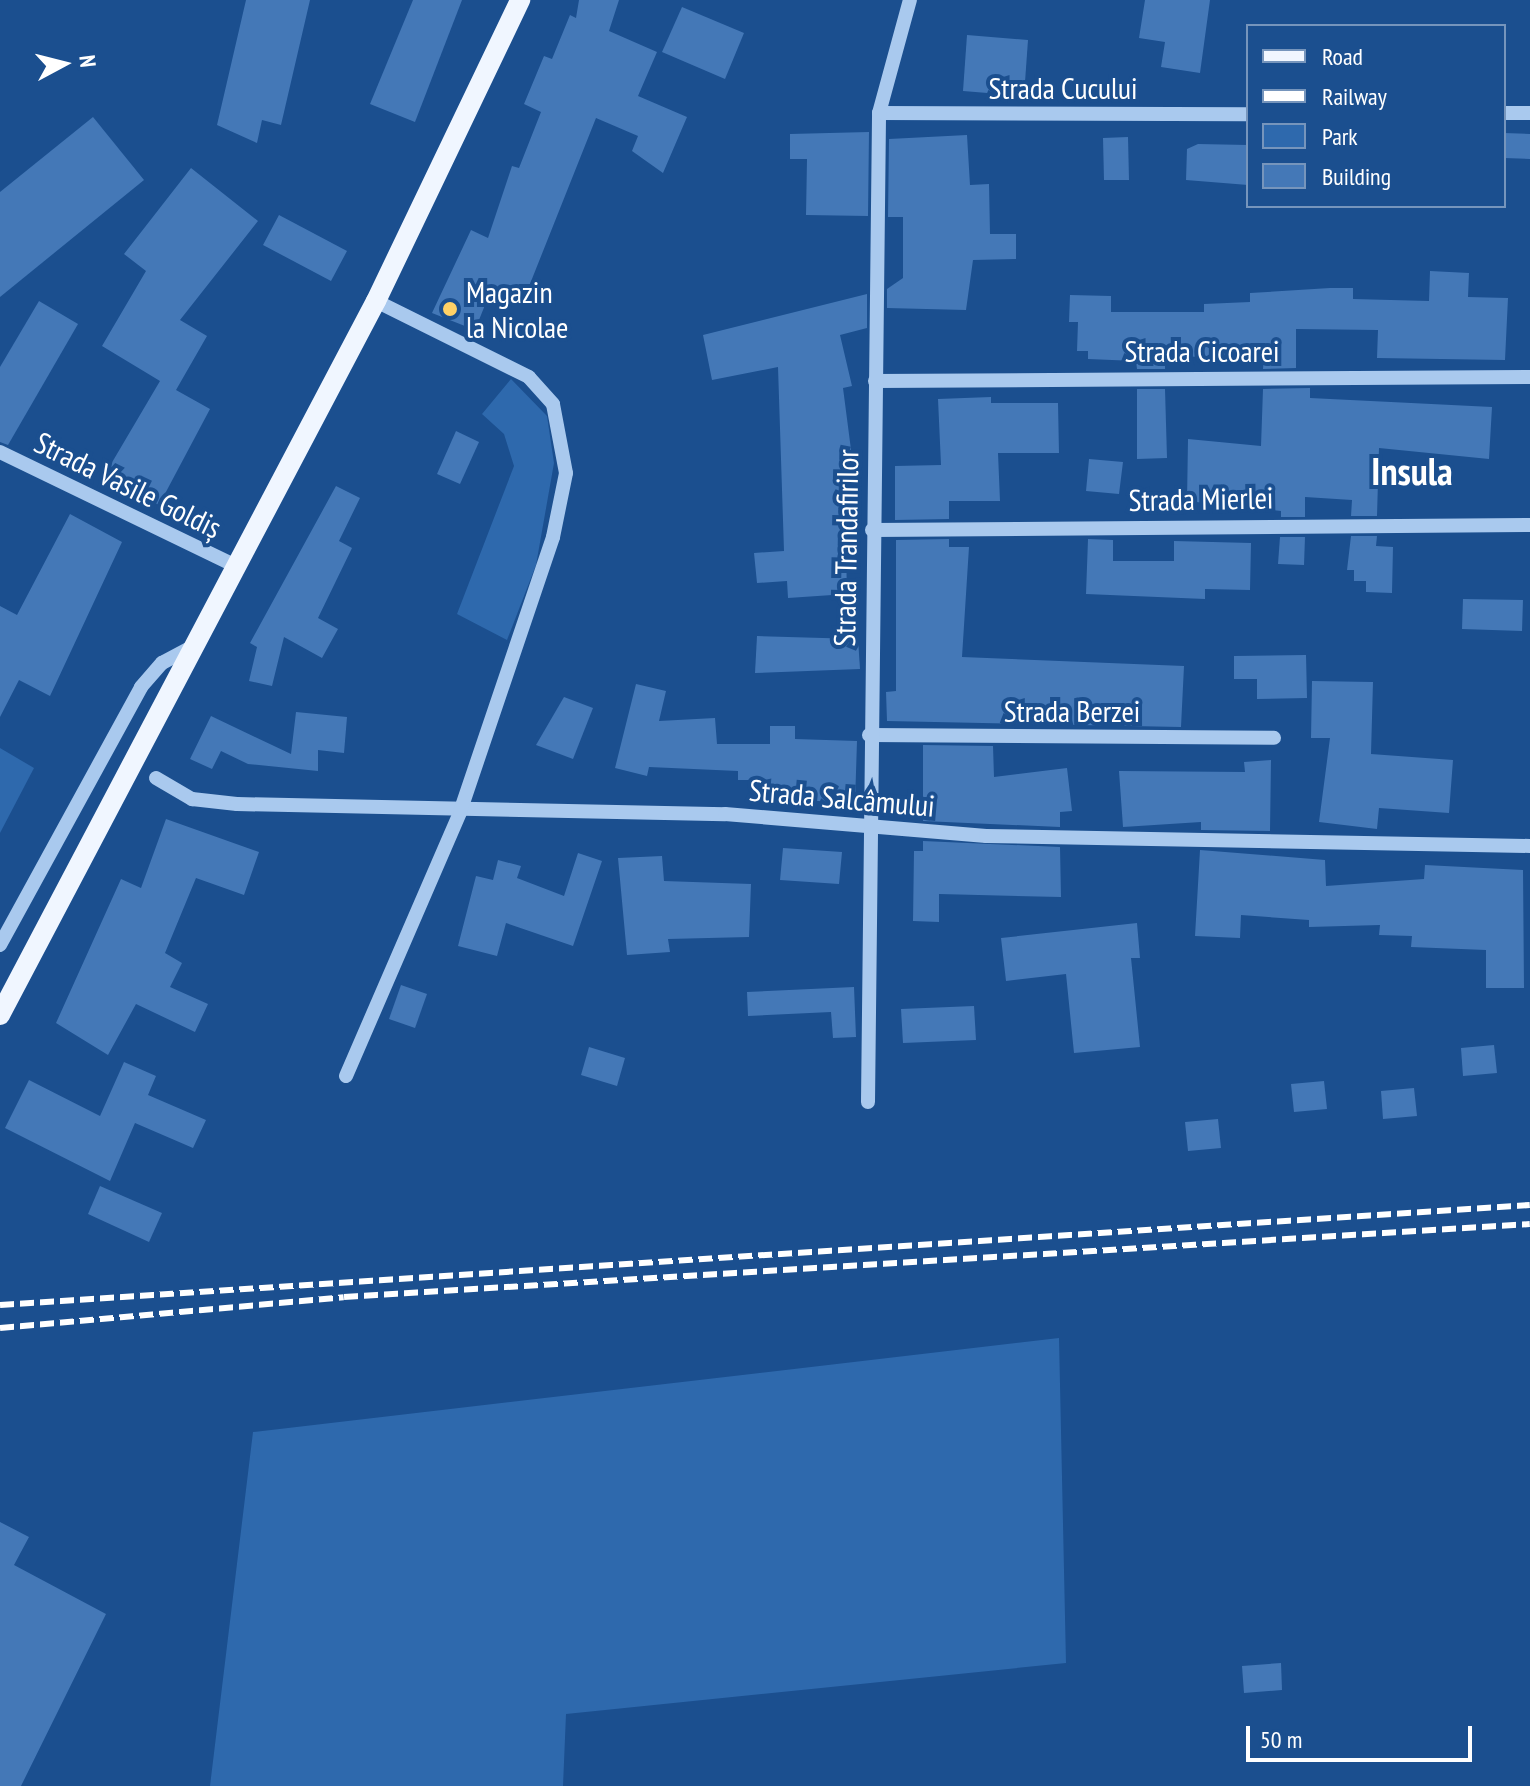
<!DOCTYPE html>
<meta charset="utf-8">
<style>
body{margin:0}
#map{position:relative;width:1530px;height:1786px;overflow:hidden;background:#1b4f8f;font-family:"PT Sans Narrow",sans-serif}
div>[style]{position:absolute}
.green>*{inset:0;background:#2e69ad}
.building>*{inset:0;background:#4478b7}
.minor>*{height:14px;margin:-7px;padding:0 7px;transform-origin:7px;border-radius:7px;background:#a9c9ee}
.major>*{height:20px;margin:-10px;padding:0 10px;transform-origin:10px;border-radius:10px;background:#f0f6ff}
.rail>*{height:6px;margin-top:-3px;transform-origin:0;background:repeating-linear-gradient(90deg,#fff 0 14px,transparent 0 20px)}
.dots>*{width:22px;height:22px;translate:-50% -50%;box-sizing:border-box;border:4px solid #1b4f8f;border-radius:50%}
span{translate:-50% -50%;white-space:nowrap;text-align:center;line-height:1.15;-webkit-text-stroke:8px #1b4f8f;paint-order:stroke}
.street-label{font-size:30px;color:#fff}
.poi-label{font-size:30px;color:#fff}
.left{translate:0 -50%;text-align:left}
.district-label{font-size:38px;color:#fff;font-weight:700}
.legend{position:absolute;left:1246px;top:24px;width:260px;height:184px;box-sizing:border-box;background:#1b4f8f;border:2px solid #7695bc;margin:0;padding:10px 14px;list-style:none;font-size:24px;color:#fff}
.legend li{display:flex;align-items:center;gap:16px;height:40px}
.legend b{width:40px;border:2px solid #7695bc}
.north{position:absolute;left:24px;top:24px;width:80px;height:80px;-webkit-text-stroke:6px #1b4f8f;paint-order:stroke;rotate:83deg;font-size:22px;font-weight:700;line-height:32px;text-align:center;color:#fff}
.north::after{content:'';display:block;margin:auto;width:28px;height:36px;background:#fff;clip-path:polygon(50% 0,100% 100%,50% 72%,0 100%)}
.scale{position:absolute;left:1246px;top:1726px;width:226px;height:36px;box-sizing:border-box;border:4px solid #fff;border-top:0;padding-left:10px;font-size:24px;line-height:28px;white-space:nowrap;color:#fff;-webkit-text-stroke:6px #1b4f8f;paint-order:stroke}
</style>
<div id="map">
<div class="green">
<i style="clip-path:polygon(511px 379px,547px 416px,554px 463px,536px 565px,507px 640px,457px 614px,514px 466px,504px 434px,482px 414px)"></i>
<i style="clip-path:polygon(0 748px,34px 768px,0 833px)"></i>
<i style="clip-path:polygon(1059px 1338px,1066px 1663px,566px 1714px,563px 1786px,210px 1786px,253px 1432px)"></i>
</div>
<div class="building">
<i style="clip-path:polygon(246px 0,310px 0,281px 125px,262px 120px,257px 143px,217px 125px)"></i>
<i style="clip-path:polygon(413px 0,462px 0,415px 122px,370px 104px)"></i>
<i style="clip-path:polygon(579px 0,619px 0,609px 31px,657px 52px,638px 96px,687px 117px,663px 173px,632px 151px,638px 136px,596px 118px,524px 299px,493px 285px,475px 330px,432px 313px,471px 230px,488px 238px,512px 166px,519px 168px,541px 112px,524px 104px,544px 56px,552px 59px,570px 15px,576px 18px)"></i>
<i style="clip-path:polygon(1145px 0,1210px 0,1200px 73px,1161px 67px,1165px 42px,1139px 38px)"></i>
<i style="clip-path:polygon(682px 7px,744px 33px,725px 79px,662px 52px)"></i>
<i style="clip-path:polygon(967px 35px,1028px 40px,1024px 96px,963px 91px)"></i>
<i style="clip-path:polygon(93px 117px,144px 180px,0 297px,0 192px)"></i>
<i style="clip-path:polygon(869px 132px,868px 216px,806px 215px,807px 159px,790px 159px,790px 134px)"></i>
<i style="clip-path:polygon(1504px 133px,1530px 134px,1530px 159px,1504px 158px)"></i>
<i style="clip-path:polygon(967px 135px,970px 185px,989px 184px,990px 234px,1016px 234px,1016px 259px,973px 260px,966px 310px,887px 308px,887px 289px,903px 278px,903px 217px,888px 217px,889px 139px)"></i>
<i style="clip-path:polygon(1128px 137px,1129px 180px,1104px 180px,1103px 138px)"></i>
<i style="clip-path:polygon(1198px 144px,1248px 145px,1248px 185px,1186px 180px,1187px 149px)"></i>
<i style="clip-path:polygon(191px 168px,258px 221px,180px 320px,207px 336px,176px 390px,210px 409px,159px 505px,104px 476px,160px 381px,102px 346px,146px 271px,124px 254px)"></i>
<i style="clip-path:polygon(279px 215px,347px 251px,331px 281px,263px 245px)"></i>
<i style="clip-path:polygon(1430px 271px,1469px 273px,1468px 297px,1508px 298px,1505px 360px,1377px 358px,1378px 330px,1296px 329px,1296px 368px,1263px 369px,1264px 356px,1251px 354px,1165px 358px,1165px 369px,1137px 369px,1136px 361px,1088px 359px,1088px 351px,1077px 351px,1078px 322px,1069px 322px,1070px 295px,1111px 296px,1111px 312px,1204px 312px,1204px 304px,1250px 302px,1250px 293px,1330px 288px,1353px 288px,1353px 299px,1429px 301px)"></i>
<i style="clip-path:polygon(867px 294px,867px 328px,840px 335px,852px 386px,843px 388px,853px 465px,844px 466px,847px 594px,788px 598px,787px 581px,757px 583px,754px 553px,784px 551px,778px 367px,712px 380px,703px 335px)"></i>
<i style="clip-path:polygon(39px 301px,78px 324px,8px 445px,0 442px,0 367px)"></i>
<i style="clip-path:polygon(1310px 388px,1310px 398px,1492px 407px,1489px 459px,1379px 448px,1377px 516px,1351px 516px,1352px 500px,1305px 497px,1305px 517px,1281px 517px,1281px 511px,1187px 501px,1188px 439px,1261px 446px,1263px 389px)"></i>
<i style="clip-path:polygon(1137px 389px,1165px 389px,1167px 458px,1137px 459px)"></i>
<i style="clip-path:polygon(991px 397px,991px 403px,1058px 403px,1059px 453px,998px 453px,1000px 501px,949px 501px,949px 519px,895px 520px,895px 466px,941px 465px,938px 399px)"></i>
<i style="clip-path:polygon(456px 431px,479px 442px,460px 484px,437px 474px)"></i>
<i style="clip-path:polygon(1089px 459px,1123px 462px,1119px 494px,1086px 491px)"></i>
<i style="clip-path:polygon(336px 486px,360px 498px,339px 541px,352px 548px,318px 618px,338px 629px,322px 658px,284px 637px,272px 686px,249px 681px,257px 647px,250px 643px)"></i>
<i style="clip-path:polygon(70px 514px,122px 542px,50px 696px,19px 680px,0 717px,0 606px,17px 615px)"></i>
<i style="clip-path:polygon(1351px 536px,1377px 536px,1376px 546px,1393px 547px,1392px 593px,1366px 592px,1366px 581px,1354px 581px,1354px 570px,1347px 570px)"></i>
<i style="clip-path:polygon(1280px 537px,1305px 537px,1304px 565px,1278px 564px)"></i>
<i style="clip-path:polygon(949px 539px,949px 547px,969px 547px,962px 657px,1184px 666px,1181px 727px,887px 721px,886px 692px,896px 691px,896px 540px)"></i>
<i style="clip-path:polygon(1088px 539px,1113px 540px,1113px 561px,1174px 561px,1174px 541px,1251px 543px,1250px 590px,1205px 589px,1205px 599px,1086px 594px)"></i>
<i style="clip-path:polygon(1463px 599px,1523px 600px,1522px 631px,1462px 629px)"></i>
<i style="clip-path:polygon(757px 636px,858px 639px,860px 669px,755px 673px)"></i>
<i style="clip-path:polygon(1306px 655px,1307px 698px,1257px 699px,1257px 679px,1234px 679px,1234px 656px)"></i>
<i style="clip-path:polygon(1312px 681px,1373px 682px,1371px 754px,1453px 760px,1449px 813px,1379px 808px,1377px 829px,1319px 822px,1330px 738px,1311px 738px)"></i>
<i style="clip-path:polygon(636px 684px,666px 691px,659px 721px,715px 718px,717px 744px,770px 744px,770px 726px,795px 726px,795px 739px,857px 741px,855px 804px,769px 797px,769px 780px,738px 780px,738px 771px,649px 767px,647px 776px,615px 768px)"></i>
<i style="clip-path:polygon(564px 697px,593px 708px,573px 759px,536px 745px)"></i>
<i style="clip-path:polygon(296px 712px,347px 717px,344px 753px,318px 750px,318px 771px,248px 764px,221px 751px,212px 769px,190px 759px,211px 716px,291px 754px)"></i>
<i style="clip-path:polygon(923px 745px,993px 746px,994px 777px,1067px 768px,1072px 811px,1060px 812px,1060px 827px,923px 821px)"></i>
<i style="clip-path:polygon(1271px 760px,1270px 831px,1201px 830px,1201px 822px,1123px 827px,1119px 771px,1245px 772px,1244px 762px)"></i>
<i style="clip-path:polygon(166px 819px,259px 852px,244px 895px,196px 878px,165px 953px,182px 963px,170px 987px,208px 1004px,195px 1032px,136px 1004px,108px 1055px,56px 1023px,121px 879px,141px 888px)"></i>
<i style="clip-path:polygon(923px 841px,1060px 847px,1061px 897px,939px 894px,939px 922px,913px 921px,914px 851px,923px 851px)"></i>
<i style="clip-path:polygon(783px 848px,842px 852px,839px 884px,780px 880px)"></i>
<i style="clip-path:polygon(1200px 850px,1325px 860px,1326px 886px,1424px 879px,1425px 865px,1523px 870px,1524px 988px,1486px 988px,1486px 950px,1411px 947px,1412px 936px,1379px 935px,1380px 925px,1309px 927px,1309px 920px,1241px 915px,1240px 938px,1195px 936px)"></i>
<i style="clip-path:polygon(578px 853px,602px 861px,573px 946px,506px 923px,497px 956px,458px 946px,476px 876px,493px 880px,498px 860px,521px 866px,517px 878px,564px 896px)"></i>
<i style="clip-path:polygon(662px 856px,664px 881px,751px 884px,749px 937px,668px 939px,670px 952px,627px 955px,618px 858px)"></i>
<i style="clip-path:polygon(1137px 923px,1140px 958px,1131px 958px,1140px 1047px,1074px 1053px,1066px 974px,1006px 981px,1001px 938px)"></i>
<i style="clip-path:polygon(401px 985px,427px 994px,415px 1028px,389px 1019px)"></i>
<i style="clip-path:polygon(854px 987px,856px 1037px,833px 1038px,831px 1012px,748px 1016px,747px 992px)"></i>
<i style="clip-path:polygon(974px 1006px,976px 1040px,903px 1043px,901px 1009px)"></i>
<i style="clip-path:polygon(1494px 1045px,1497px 1073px,1463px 1076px,1461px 1048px)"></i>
<i style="clip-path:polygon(589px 1047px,625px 1058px,617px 1086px,581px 1075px)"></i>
<i style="clip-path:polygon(124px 1062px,156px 1076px,148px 1095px,206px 1120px,193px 1148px,135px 1123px,110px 1181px,5px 1128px,29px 1080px,100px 1116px)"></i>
<i style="clip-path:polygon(1324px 1081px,1327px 1109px,1294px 1112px,1291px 1084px)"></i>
<i style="clip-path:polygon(1414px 1088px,1417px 1116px,1383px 1119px,1381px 1091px)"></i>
<i style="clip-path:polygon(1218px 1119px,1221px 1148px,1188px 1151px,1185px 1122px)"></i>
<i style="clip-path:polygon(100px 1186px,162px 1213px,149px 1242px,88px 1214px)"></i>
<i style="clip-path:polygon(0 1522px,29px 1537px,14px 1565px,106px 1614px,21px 1786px,0 1786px)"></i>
<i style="clip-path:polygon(1281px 1663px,1282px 1690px,1244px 1693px,1242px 1666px)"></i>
</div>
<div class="minor">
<i style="left:879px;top:113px;width:369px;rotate:0.2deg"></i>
<i style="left:1504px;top:113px;width:26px"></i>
<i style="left:875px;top:381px;width:655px;rotate:-0.35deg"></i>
<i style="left:0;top:452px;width:260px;rotate:25.8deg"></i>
<i style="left:872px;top:530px;width:658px;rotate:-0.44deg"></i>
<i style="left:869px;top:735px;width:405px;rotate:0.4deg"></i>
<i style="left:156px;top:778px;width:42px;rotate:30.3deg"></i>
<i style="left:192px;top:799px;width:45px;rotate:6.3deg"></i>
<i style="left:237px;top:804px;width:488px;rotate:1.2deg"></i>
<i style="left:725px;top:814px;width:262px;rotate:4.8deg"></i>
<i style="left:986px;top:836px;width:544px;rotate:1.05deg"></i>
<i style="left:0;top:945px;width:294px;rotate:-61.3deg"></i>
<i style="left:141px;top:687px;width:32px;rotate:-49deg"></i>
<i style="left:162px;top:663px;width:34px;rotate:-28deg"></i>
<i style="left:346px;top:1076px;width:288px;rotate:-66.6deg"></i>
<i style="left:460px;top:812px;width:290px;rotate:-71.3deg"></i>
<i style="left:553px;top:537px;width:65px;rotate:-78.5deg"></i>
<i style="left:566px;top:473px;width:70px;rotate:-100.7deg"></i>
<i style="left:553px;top:404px;width:36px;rotate:-132deg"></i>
<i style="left:529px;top:377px;width:171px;rotate:-153.6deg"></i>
<i style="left:868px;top:1102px;width:989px;rotate:-89.36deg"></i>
<i style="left:879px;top:113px;width:117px;rotate:-74.7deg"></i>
</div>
<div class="major">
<i style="left:0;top:1015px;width:807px;rotate:-62.23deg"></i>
<i style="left:376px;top:301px;width:334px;rotate:-64.4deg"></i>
</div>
<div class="rail">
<i style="left:0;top:1305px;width:1533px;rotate:-3.74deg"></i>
<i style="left:0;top:1328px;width:345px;rotate:-5.1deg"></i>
<i style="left:344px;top:1297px;width:1188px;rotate:-3.52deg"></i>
</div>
<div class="dots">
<i style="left:450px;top:309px;background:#ffd166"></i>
</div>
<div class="street-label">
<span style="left:1063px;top:88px">Strada Cucului</span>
<span style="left:1202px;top:351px">Strada Cicoarei</span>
<span style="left:128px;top:485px;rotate:26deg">Strada Vasile Goldiș</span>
<span style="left:1201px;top:499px;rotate:-1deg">Strada Mierlei</span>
<span style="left:846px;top:548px;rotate:-89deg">Strada Trandafirilor</span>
<span style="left:1072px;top:711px">Strada Berzei</span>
<span style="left:842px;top:798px;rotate:5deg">Strada Salcâmului</span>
</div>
<div class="poi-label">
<span class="left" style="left:466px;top:309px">Magazin<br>la Nicolae</span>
</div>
<div class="district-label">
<span style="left:1412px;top:471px">Insula</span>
</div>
<ul class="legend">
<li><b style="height:10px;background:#f0f6ff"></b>Road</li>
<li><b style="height:10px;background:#fff"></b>Railway</li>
<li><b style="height:22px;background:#2e69ad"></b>Park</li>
<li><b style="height:22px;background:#4478b7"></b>Building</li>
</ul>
<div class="north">N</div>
<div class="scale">50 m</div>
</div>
